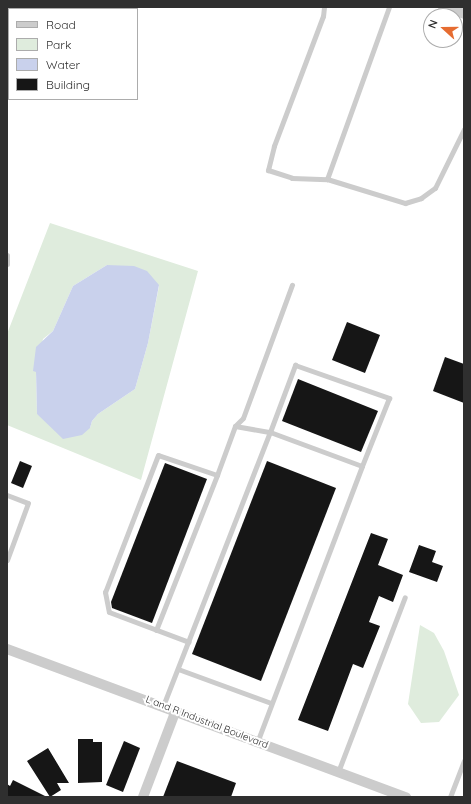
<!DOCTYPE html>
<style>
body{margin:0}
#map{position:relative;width:471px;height:804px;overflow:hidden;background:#fff;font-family:Quicksand,sans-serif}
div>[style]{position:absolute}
.green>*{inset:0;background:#dfecdd}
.water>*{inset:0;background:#c9d1ec}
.building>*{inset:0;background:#161616}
.service>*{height:5px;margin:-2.5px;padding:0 2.5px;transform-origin:2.5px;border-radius:2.5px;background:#ccc}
.minor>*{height:10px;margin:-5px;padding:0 5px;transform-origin:5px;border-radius:5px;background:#ccc}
span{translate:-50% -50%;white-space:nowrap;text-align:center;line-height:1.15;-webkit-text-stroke:4px #fff;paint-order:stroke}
.street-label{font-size:10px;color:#2f2f2f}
.frame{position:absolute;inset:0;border:8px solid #2f2f2f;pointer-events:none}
.legend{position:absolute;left:8px;top:8px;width:130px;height:92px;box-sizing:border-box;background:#fff;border:1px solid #acacac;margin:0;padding:5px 7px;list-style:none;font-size:12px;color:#2f2f2f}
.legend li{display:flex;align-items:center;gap:8px;height:20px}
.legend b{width:20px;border:1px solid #acacac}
.north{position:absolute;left:423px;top:8px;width:40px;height:40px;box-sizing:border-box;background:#fff;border:1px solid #acacac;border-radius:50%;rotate:291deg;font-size:11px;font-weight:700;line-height:16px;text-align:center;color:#2f2f2f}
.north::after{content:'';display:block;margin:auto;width:14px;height:18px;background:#e66c31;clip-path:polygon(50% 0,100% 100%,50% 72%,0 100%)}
</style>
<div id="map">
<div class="green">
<i style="clip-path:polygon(evenodd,50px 223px,198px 271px,141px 480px,7px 425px,7px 334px,50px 223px,107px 265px,159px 286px,148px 343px,135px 389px,98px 414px,92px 421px,90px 428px,37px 414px,36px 372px,43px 339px,53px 331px,73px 286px,107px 265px)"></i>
<i style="clip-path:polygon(420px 625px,434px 633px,444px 651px,459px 695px,439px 722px,421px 723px,408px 704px)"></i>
</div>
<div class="water">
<i style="clip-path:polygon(107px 265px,134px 266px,147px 271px,159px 285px,148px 343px,135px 389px,98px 414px,92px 421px,90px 428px,82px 435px,63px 439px,37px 414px,36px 372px,33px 371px,36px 347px,53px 331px,73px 286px)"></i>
</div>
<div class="building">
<i style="clip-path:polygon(347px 322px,380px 335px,365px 373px,332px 360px)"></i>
<i style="clip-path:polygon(445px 357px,464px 364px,464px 403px,433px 391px)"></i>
<i style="clip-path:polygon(298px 379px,378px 411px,361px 452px,282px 421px)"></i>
<i style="clip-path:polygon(20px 461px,32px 466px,23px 488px,11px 483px)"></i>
<i style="clip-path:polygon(267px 461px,336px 488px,261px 681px,192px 654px)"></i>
<i style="clip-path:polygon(165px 463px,207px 479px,152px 623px,112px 608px,111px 602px)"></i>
<i style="clip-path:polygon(371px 533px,388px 539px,378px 565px,403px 575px,393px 602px,379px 596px,369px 622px,380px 626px,363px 668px,353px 664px,328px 731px,298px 720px)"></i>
<i style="clip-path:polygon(419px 545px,436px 551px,432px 562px,443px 566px,437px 582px,409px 572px)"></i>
<i style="clip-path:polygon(78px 739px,93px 739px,93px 742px,102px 742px,102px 782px,78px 783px)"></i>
<i style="clip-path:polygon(124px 741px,140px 748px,123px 792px,106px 785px)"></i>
<i style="clip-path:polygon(48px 748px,69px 783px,57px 783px,61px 790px,50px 797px,27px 761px)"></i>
<i style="clip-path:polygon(177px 761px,236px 783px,231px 797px,163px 797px)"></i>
<i style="clip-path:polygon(13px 780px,47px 797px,7px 797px,7px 784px,10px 786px)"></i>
</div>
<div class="service">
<i style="left:324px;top:7px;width:9px;rotate:96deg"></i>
<i style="left:323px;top:16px;width:139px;rotate:110.7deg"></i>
<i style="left:274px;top:146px;width:25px;rotate:104deg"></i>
<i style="left:268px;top:170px;width:25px;rotate:18deg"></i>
<i style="left:292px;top:178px;width:35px;rotate:2deg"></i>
<i style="left:389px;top:7px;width:183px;rotate:109.8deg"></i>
<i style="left:327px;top:179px;width:82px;rotate:17.1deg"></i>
<i style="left:405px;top:203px;width:17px;rotate:-17deg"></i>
<i style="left:421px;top:198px;width:17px;rotate:-36deg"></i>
<i style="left:435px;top:188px;width:66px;rotate:-63.8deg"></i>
<i style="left:7px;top:255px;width:9px;rotate:90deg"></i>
<i style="left:235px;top:426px;width:11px;rotate:-45deg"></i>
<i style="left:243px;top:418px;width:142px;rotate:-69.8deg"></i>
<i style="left:217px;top:475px;width:52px;rotate:-69.8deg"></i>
<i style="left:235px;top:426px;width:36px;rotate:10deg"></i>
<i style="left:270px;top:432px;width:72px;rotate:-69.5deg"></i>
<i style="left:295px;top:365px;width:100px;rotate:19.3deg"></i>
<i style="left:389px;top:398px;width:73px;rotate:111.7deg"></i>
<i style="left:7px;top:495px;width:22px;rotate:21deg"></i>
<i style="left:28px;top:503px;width:61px;rotate:110.2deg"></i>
<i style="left:156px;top:630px;width:167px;rotate:-68.5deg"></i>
<i style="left:217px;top:475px;width:62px;rotate:-161.3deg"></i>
<i style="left:158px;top:455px;width:147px;rotate:111.1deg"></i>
<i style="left:105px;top:592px;width:20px;rotate:79deg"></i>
<i style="left:109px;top:612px;width:85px;rotate:20.6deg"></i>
<i style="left:178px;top:669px;width:99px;rotate:20.1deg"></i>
<i style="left:163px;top:706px;width:294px;rotate:-68.7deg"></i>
<i style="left:270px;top:432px;width:98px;rotate:20.3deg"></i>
<i style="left:362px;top:466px;width:295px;rotate:110.8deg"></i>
<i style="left:338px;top:772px;width:187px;rotate:-69.1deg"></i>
<i style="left:450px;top:797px;width:39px;rotate:-69deg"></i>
</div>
<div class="minor">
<i style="left:443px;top:7px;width:22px;rotate:18deg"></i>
<i style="left:7px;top:649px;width:426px;rotate:20.4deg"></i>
<i style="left:143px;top:797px;width:93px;rotate:-69.2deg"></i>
</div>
<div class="street-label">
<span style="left:207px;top:722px;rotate:21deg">L and R Industrial Boulevard</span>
</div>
<div class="frame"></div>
<ul class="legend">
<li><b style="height:5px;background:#ccc"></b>Road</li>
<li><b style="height:11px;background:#dfecdd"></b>Park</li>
<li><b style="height:11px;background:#c9d1ec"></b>Water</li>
<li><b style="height:11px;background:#161616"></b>Building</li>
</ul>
<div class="north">N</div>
</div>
